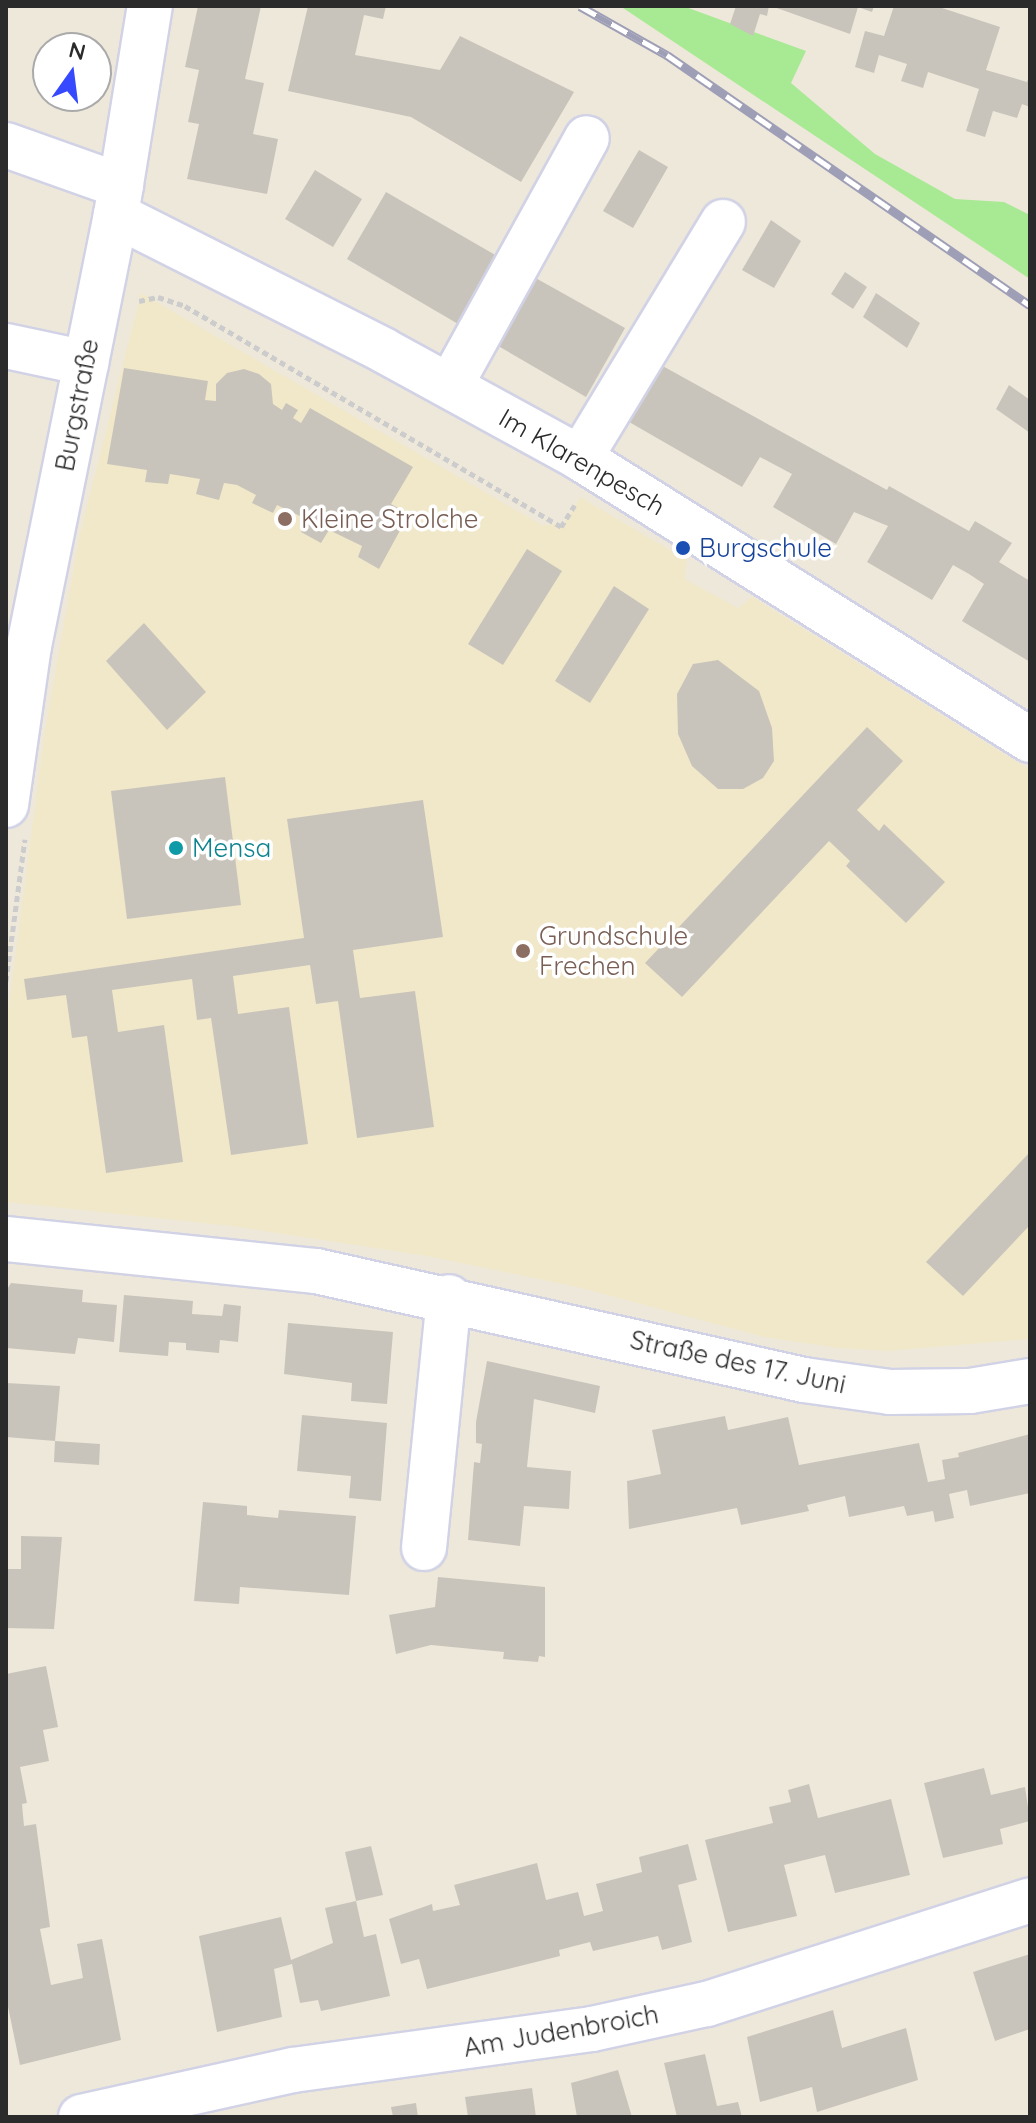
<!DOCTYPE html>
<meta charset="utf-8">
<style>
body{margin:0}
#map{position:relative;width:1036px;height:2123px;overflow:hidden;background:#eee8db;font-family:Quicksand,sans-serif}
div>[style]{position:absolute}
.education>*{inset:0;background:#f1e8ca}
.green>*{inset:0;background:#a8e994}
.building>*{inset:0;background:#c9c4bb}
.path>*{height:5px;margin-top:-2.5px;transform-origin:0;background:repeating-linear-gradient(90deg,#ccc 0 6px,transparent 0 10px)}
.roads{filter:drop-shadow(2px 0 #d1d2e5) drop-shadow(-2px 0 #d1d2e5) drop-shadow(0 2px #d1d2e5) drop-shadow(0 -2px #d1d2e5)}
.minor>*{height:44px;margin:-22px;padding:0 22px;transform-origin:22px;border-radius:22px;background:#fff}
.rail>*{height:9px;margin-top:-4.5px;transform-origin:0;background:repeating-linear-gradient(90deg,#fff 0 18px,#9e9fb6 0 36px);box-sizing:border-box;border-block:2px solid #9e9fb6}
.dots>*{width:22px;height:22px;translate:-50% -50%;box-sizing:border-box;border:4px solid #fff;border-radius:50%}
span{translate:-50% -50%;white-space:nowrap;text-align:center;line-height:1.15;-webkit-text-stroke:7px #fff;paint-order:stroke}
.street-label{font-size:26px;color:#2b2b2b}
.education-label{font-size:26px;color:#785e54}
.left{translate:0 -50%;text-align:left}
.transit-label{font-size:26px;color:#164399}
.culture-label{font-size:26px;color:#0d838f}
.frame{position:absolute;inset:0;border:8px solid #2b2b2b;pointer-events:none}
.north{position:absolute;left:32px;top:32px;width:80px;height:80px;box-sizing:border-box;background:#fff;border:2px solid #aaa;border-radius:50%;rotate:14deg;font-size:22px;font-weight:700;line-height:32px;text-align:center;color:#2b2b2b}
.north::after{content:'';display:block;margin:auto;width:28px;height:36px;background:#3749ff;clip-path:polygon(50% 0,100% 100%,50% 72%,0 100%)}
</style>
<div id="map">
<div class="education">
<i style="clip-path:polygon(141px 293px,542px 525px,565px 523px,580px 497px,687px 560px,685px 579px,738px 608px,752px 597px,1030px 770px,1030px 1339px,888px 1351px,837px 1348px,764px 1337px,577px 1287px,427px 1256px,231px 1226px,6px 1202px,6px 1026px,45px 730px,79px 538px)"></i>
</div>
<div class="green">
<i style="clip-path:polygon(620px 6px,683px 6px,806px 51px,791px 83px,875px 154px,955px 199px,1004px 202px,1030px 215px,1030px 279px)"></i>
</div>
<div class="building">
<i style="clip-path:polygon(198px 6px,261px 6px,245px 79px,264px 83px,253px 134px,278px 139px,267px 194px,187px 179px,199px 124px,188px 122px,199px 70px,185px 67px)"></i>
<i style="clip-path:polygon(308px 6px,386px 6px,383px 19px,364px 15px,355px 55px,440px 70px,460px 36px,574px 92px,521px 182px,411px 117px,288px 91px)"></i>
<i style="clip-path:polygon(736px 6px,769px 6px,767px 16px,760px 14px,753px 36px,730px 24px)"></i>
<i style="clip-path:polygon(771px 6px,874px 6px,872px 12px,858px 7px,850px 34px)"></i>
<i style="clip-path:polygon(894px 6px,936px 6px,1000px 27px,986px 70px,1027px 82px,1030px 74px,1030px 107px,1022px 104px,1017px 118px,993px 111px,985px 137px,966px 131px,979px 89px,928px 72px,923px 88px,901px 81px,907px 64px,879px 55px,874px 73px,855px 67px,865px 31px,884px 36px)"></i>
<i style="clip-path:polygon(639px 150px,668px 167px,633px 228px,603px 211px)"></i>
<i style="clip-path:polygon(315px 170px,362px 199px,333px 247px,285px 219px)"></i>
<i style="clip-path:polygon(386px 192px,504px 260px,465px 328px,347px 259px)"></i>
<i style="clip-path:polygon(771px 220px,801px 241px,774px 288px,742px 270px)"></i>
<i style="clip-path:polygon(845px 272px,867px 287px,853px 309px,831px 294px)"></i>
<i style="clip-path:polygon(532px 276px,625px 328px,586px 397px,493px 343px)"></i>
<i style="clip-path:polygon(876px 293px,920px 323px,907px 348px,863px 317px)"></i>
<i style="clip-path:polygon(650px 359px,887px 490px,889px 486px,969px 531px,975px 521px,1012px 543px,999px 562px,1030px 581px,1030px 662px,962px 621px,984px 584px,969px 574px,953px 565px,932px 600px,867px 562px,888px 526px,854px 512px,836px 544px,773px 507px,792px 474px,760px 457px,742px 487px,617px 415px)"></i>
<i style="clip-path:polygon(124px 368px,208px 381px,205px 400px,216px 401px,216px 384px,227px 373px,244px 369px,259px 374px,271px 384px,273px 404px,282px 410px,286px 403px,298px 410px,293px 418px,301px 423px,310px 408px,413px 467px,391px 504px,409px 514px,379px 569px,358px 557px,362px 546px,329px 530px,321px 543px,301px 532px,308px 520px,277px 505px,273px 513px,252px 503px,256px 495px,237px 485px,224px 483px,219px 500px,196px 494px,200px 479px,170px 474px,168px 484px,145px 482px,147px 470px,107px 464px)"></i>
<i style="clip-path:polygon(1009px 385px,1030px 400px,1030px 433px,996px 409px)"></i>
<i style="clip-path:polygon(527px 549px,562px 571px,503px 665px,468px 644px)"></i>
<i style="clip-path:polygon(614px 586px,649px 609px,590px 703px,555px 681px)"></i>
<i style="clip-path:polygon(144px 623px,206px 692px,167px 730px,106px 661px)"></i>
<i style="clip-path:polygon(718px 660px,759px 691px,772px 728px,774px 761px,763px 778px,743px 789px,718px 789px,692px 766px,678px 734px,677px 694px,693px 664px)"></i>
<i style="clip-path:polygon(867px 727px,903px 761px,857px 810px,879px 831px,884px 824px,945px 882px,906px 923px,846px 866px,850px 861px,829px 841px,682px 997px,645px 963px)"></i>
<i style="clip-path:polygon(225px 777px,241px 905px,127px 919px,111px 791px)"></i>
<i style="clip-path:polygon(423px 800px,443px 937px,353px 950px,360px 998px,415px 991px,434px 1127px,357px 1138px,338px 1001px,316px 1004px,310px 965px,233px 976px,238px 1014px,289px 1007px,308px 1144px,231px 1155px,211px 1018px,197px 1020px,192px 979px,112px 990px,118px 1032px,164px 1025px,183px 1162px,106px 1173px,87px 1036px,72px 1038px,66px 995px,27px 1000px,24px 979px,304px 938px,287px 819px)"></i>
<i style="clip-path:polygon(1030px 1152px,1030px 1225px,963px 1296px,926px 1262px)"></i>
<i style="clip-path:polygon(11px 1283px,83px 1290px,82px 1302px,117px 1305px,114px 1342px,78px 1338px,75px 1354px,6px 1348px,6px 1291px)"></i>
<i style="clip-path:polygon(124px 1295px,193px 1301px,192px 1314px,222px 1316px,224px 1304px,241px 1306px,238px 1342px,220px 1340px,219px 1353px,186px 1350px,186px 1343px,169px 1342px,168px 1356px,119px 1352px)"></i>
<i style="clip-path:polygon(288px 1323px,393px 1332px,387px 1404px,351px 1401px,352px 1383px,284px 1374px)"></i>
<i style="clip-path:polygon(487px 1361px,600px 1386px,595px 1413px,534px 1399px,527px 1467px,571px 1471px,569px 1509px,524px 1506px,520px 1546px,468px 1540px,474px 1462px,480px 1463px,482px 1444px,476px 1443px,476px 1422px)"></i>
<i style="clip-path:polygon(6px 1383px,60px 1386px,55px 1441px,6px 1437px)"></i>
<i style="clip-path:polygon(302px 1415px,387px 1423px,381px 1501px,349px 1498px,351px 1476px,297px 1471px)"></i>
<i style="clip-path:polygon(725px 1416px,728px 1430px,788px 1417px,799px 1465px,919px 1443px,928px 1482px,945px 1479px,942px 1460px,959px 1457px,958px 1453px,1030px 1434px,1030px 1493px,970px 1506px,967px 1490px,949px 1494px,954px 1518px,935px 1522px,933px 1511px,907px 1516px,904px 1506px,849px 1517px,845px 1496px,807px 1505px,809px 1511px,741px 1525px,737px 1508px,629px 1529px,627px 1481px,661px 1474px,652px 1430px)"></i>
<i style="clip-path:polygon(55px 1441px,100px 1444px,99px 1465px,54px 1462px)"></i>
<i style="clip-path:polygon(203px 1502px,247px 1506px,247px 1515px,278px 1518px,279px 1510px,356px 1516px,349px 1595px,240px 1587px,239px 1604px,194px 1601px)"></i>
<i style="clip-path:polygon(21px 1536px,62px 1537px,54px 1629px,6px 1628px,6px 1569px,21px 1569px)"></i>
<i style="clip-path:polygon(438px 1577px,545px 1587px,545px 1657px,539px 1656px,538px 1662px,503px 1659px,504px 1652px,431px 1645px,396px 1654px,389px 1615px,435px 1607px)"></i>
<i style="clip-path:polygon(46px 1666px,58px 1727px,43px 1730px,49px 1761px,20px 1767px,27px 1803px,22px 1804px,24px 1826px,36px 1824px,50px 1927px,40px 1929px,51px 1985px,83px 1978px,77px 1944px,102px 1939px,121px 2040px,20px 2065px,6px 1997px,6px 1674px)"></i>
<i style="clip-path:polygon(984px 1768px,991px 1795px,1025px 1787px,1030px 1821px,1000px 1829px,1003px 1844px,943px 1858px,924px 1783px)"></i>
<i style="clip-path:polygon(809px 1784px,818px 1818px,891px 1799px,910px 1875px,835px 1893px,825px 1855px,784px 1865px,797px 1916px,728px 1932px,705px 1840px,773px 1823px,769px 1807px,791px 1802px,788px 1790px)"></i>
<i style="clip-path:polygon(688px 1844px,697px 1880px,678px 1885px,692px 1942px,662px 1950px,658px 1936px,593px 1951px,590px 1942px,559px 1950px,560px 1956px,427px 1989px,419px 1959px,401px 1964px,389px 1919px,432px 1904px,433px 1911px,460px 1905px,454px 1885px,537px 1863px,546px 1900px,578px 1892px,584px 1916px,603px 1911px,596px 1884px,642px 1872px,639px 1857px)"></i>
<i style="clip-path:polygon(371px 1846px,383px 1895px,356px 1901px,345px 1852px)"></i>
<i style="clip-path:polygon(356px 1901px,364px 1937px,376px 1934px,390px 1996px,321px 2011px,318px 2000px,300px 2003px,292px 1964px,274px 1969px,282px 2017px,217px 2032px,199px 1936px,281px 1917px,291px 1960px,333px 1943px,325px 1908px)"></i>
<i style="clip-path:polygon(1030px 1954px,1030px 2029px,995px 2041px,973px 1972px)"></i>
<i style="clip-path:polygon(833px 2010px,842px 2048px,906px 2028px,918px 2080px,817px 2112px,812px 2087px,760px 2102px,747px 2037px)"></i>
<i style="clip-path:polygon(705px 2054px,717px 2106px,738px 2102px,742px 2117px,677px 2117px,664px 2063px)"></i>
<i style="clip-path:polygon(618px 2070px,632px 2117px,577px 2117px,571px 2083px)"></i>
<i style="clip-path:polygon(532px 2088px,536px 2117px,468px 2117px,465px 2097px)"></i>
<i style="clip-path:polygon(416px 2103px,418px 2117px,393px 2117px,391px 2107px)"></i>
</div>
<div class="path">
<i style="left:139px;top:301px;width:19px;rotate:-12deg"></i>
<i style="left:158px;top:297px;width:28px;rotate:18deg"></i>
<i style="left:185px;top:306px;width:436px;rotate:30.4deg"></i>
<i style="left:561px;top:527px;width:26px;rotate:-58deg"></i>
<i style="left:6px;top:981px;width:143px;rotate:-82.4deg"></i>
</div>
<div class="roads">
<div class="minor">
<i style="left:6px;top:145px;width:122px;rotate:19.6deg"></i>
<i style="left:116px;top:215px;width:299px;rotate:26.8deg"></i>
<i style="left:383px;top:350px;width:225px;rotate:28.7deg"></i>
<i style="left:580px;top:458px;width:531px;rotate:32.07deg"></i>
<i style="left:6px;top:346px;width:82px;rotate:12deg"></i>
<i style="left:450px;top:386px;width:283px;rotate:-61.1deg"></i>
<i style="left:580px;top:458px;width:276px;rotate:-58.8deg"></i>
<i style="left:6px;top:805px;width:161px;rotate:-81.8deg"></i>
<i style="left:29px;top:646px;width:440px;rotate:-78.6deg"></i>
<i style="left:116px;top:215px;width:212px;rotate:-80.8deg"></i>
<i style="left:6px;top:1239px;width:312px;rotate:5.9deg"></i>
<i style="left:316px;top:1271px;width:500px;rotate:12.59deg"></i>
<i style="left:804px;top:1380px;width:87px;rotate:7.9deg"></i>
<i style="left:890px;top:1392px;width:80px;rotate:-0.7deg"></i>
<i style="left:970px;top:1391px;width:61px;rotate:-9.5deg"></i>
<i style="left:424px;top:1548px;width:252px;rotate:-84.3deg"></i>
<i style="left:81px;top:2117px;width:217px;rotate:-12.5deg"></i>
<i style="left:293px;top:2070px;width:302px;rotate:-7.8deg"></i>
<i style="left:592px;top:2029px;width:118px;rotate:-12.3deg"></i>
<i style="left:707px;top:2004px;width:339px;rotate:-17.8deg"></i>
</div>
</div>
<div class="rail">
<i style="left:580px;top:6px;width:100px;rotate:29.4deg"></i>
<i style="left:667px;top:55px;width:441px;rotate:34.6deg"></i>
</div>
<div class="dots">
<i style="left:285px;top:519px;background:#8d6e63"></i>
<i style="left:683px;top:548px;background:#1a4fb4"></i>
<i style="left:176px;top:848px;background:#0f9aa8"></i>
<i style="left:523px;top:951px;background:#8d6e63"></i>
</div>
<div class="street-label">
<span style="left:77px;top:405px;rotate:-79deg">Burgstraße</span>
<span style="left:582px;top:462px;rotate:30deg">Im Klarenpesch</span>
<span style="left:738px;top:1362px;rotate:12deg">Straße des 17. Juni</span>
<span style="left:561px;top:2031px;rotate:-10deg">Am Judenbroich</span>
</div>
<div class="education-label">
<span class="left" style="left:301px;top:519px">Kleine Strolche</span>
<span class="left" style="left:539px;top:951px">Grundschule<br>Frechen</span>
</div>
<div class="transit-label">
<span class="left" style="left:699px;top:548px">Burgschule</span>
</div>
<div class="culture-label">
<span class="left" style="left:192px;top:848px">Mensa</span>
</div>
<div class="frame"></div>
<div class="north">N</div>
</div>
